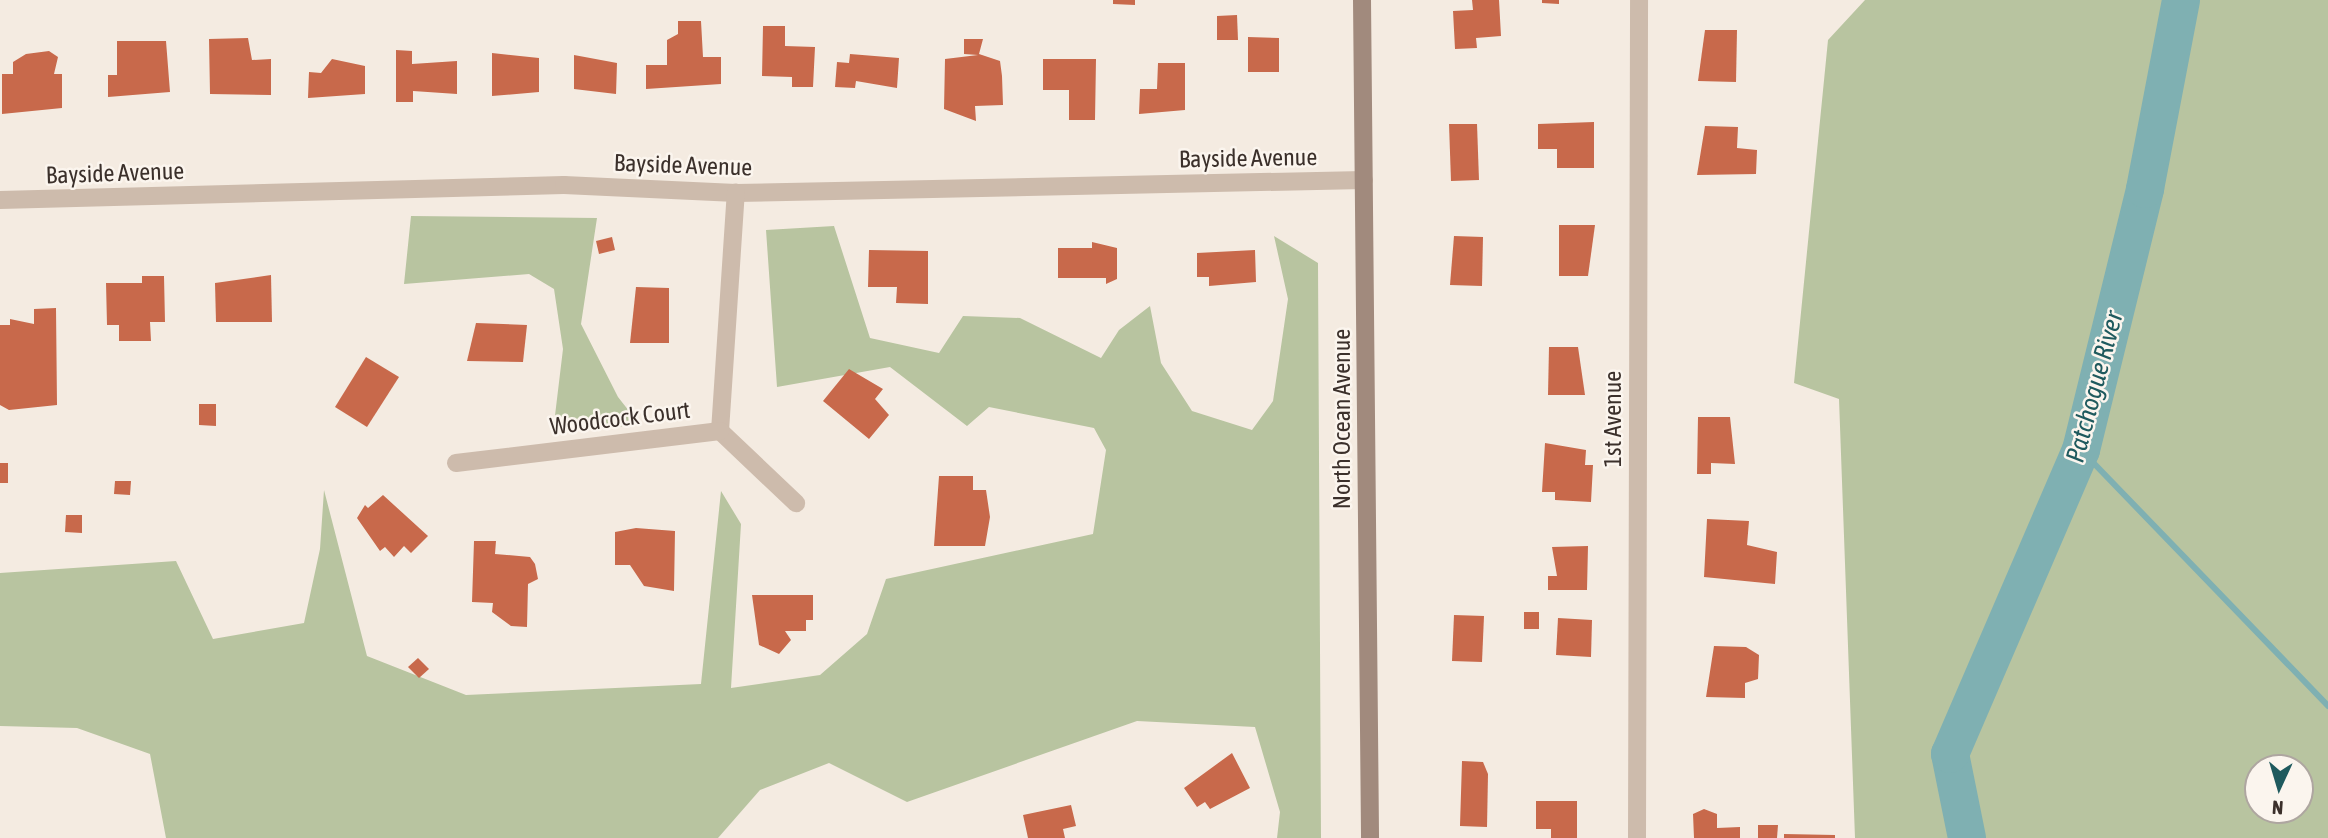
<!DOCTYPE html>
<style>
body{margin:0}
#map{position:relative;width:2328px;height:838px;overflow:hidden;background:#f4ebe1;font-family:"Asap Condensed",sans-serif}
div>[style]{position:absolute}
.green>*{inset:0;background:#b8c4a0}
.stream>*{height:6px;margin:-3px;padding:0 3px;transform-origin:3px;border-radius:3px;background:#7fb0b2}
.river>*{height:38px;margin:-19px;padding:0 19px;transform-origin:19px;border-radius:19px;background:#7fb0b2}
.building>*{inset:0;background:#c8694b}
.street>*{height:18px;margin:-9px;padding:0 9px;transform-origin:9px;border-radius:9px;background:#cdbbac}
.secondary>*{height:18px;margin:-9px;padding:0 9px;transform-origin:9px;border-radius:9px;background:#a18a7d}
span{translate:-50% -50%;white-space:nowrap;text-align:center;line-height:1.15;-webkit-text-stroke:5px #fbf5ee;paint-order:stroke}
.street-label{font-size:24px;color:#3b302b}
.water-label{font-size:26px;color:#1f5a5e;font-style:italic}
.north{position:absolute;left:2244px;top:754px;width:70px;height:70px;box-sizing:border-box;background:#fbf5ee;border:2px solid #aea6a0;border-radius:50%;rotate:184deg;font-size:19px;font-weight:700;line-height:28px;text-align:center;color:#3b302b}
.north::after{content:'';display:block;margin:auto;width:24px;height:32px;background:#1f5a5e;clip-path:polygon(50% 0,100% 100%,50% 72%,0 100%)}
</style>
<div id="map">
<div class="green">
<i style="clip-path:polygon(evenodd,1865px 0,2328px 0,2328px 838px,1855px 838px,1839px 399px,1794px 383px,1828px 40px,1865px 0,2258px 768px,2300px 768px,2300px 810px,2258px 810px,2258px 768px)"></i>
<i style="clip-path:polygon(411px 216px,597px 218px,581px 324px,618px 397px,640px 425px,553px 432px,563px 349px,554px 289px,529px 274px,404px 284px)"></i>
<i style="clip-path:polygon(834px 226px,870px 338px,939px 353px,963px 316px,1020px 318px,1101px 358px,1119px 330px,1150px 306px,1161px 363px,1192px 411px,1252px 430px,1273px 401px,1288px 299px,1274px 236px,1318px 263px,1321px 838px,1277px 838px,1280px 812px,1255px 727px,1137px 721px,907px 802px,829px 763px,760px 790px,718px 838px,166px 838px,150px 754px,77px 728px,0 726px,0 573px,176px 561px,213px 639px,304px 623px,320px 549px,324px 490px,367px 656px,466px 695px,701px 684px,721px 491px,741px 524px,731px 688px,820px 675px,867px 634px,886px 579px,1093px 534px,1106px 450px,1094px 428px,989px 407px,967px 426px,890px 367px,777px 387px,766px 230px)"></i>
</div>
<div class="stream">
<i style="left:2081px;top:450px;width:356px;rotate:46deg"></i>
</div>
<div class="river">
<i style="left:1967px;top:838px;width:86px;rotate:-101.4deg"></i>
<i style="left:1950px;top:754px;width:331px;rotate:-66.7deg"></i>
<i style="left:2081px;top:450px;width:269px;rotate:-76.2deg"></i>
<i style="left:2145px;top:189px;width:192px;rotate:-79.2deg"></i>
</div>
<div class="building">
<i style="clip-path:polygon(1113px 0,1135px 0,1135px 5px,1113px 4px)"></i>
<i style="clip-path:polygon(1472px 0,1499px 0,1501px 36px,1476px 38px,1477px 48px,1455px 49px,1453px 11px,1473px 10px)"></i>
<i style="clip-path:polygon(1542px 0,1559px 0,1559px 4px,1542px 3px)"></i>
<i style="clip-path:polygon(1237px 15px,1238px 40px,1217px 40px,1217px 16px)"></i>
<i style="clip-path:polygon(678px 21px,701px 21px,703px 57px,721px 57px,721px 84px,646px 89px,646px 65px,667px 65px,667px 40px,678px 34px)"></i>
<i style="clip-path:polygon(763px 26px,785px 26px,785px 46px,815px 47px,813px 87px,792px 87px,792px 77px,762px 76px)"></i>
<i style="clip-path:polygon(1705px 30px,1737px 30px,1736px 82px,1698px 81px)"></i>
<i style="clip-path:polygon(1248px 37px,1279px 38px,1279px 72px,1248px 72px)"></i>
<i style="clip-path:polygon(248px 38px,252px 60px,271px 59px,271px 95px,210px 94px,209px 39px)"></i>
<i style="clip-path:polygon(964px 39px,983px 39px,979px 54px,1000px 61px,1002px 76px,1003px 105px,975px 106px,976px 121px,944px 109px,945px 59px,978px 55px,964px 54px)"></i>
<i style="clip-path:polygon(117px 41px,166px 41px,170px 92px,108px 97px,108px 75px,117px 75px)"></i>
<i style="clip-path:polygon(396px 50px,412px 51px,412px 64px,457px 61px,457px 94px,413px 91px,413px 102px,396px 102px)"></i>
<i style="clip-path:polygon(49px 51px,58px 57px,54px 74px,62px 74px,62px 108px,2px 114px,2px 74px,13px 74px,13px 62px,26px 54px)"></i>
<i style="clip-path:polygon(492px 53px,539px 58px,539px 92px,492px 96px)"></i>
<i style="clip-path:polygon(850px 54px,899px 58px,897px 88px,856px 81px,855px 88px,835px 87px,837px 62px,849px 63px)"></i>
<i style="clip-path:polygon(574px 55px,617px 63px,616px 94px,574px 89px)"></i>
<i style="clip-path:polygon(332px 59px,365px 66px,365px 94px,308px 98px,309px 72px,321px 73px)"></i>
<i style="clip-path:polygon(1043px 59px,1096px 59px,1095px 120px,1069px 120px,1069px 90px,1043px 90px)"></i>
<i style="clip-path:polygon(1158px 63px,1185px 63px,1185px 110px,1139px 114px,1140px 89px,1157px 89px)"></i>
<i style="clip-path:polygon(1594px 122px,1594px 168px,1557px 168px,1557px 149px,1538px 149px,1538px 124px)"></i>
<i style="clip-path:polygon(1449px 124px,1477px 124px,1479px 180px,1451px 181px)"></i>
<i style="clip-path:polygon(1705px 126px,1738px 127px,1737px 148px,1757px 150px,1756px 174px,1697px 175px)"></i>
<i style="clip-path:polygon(1559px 225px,1595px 225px,1588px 276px,1559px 276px)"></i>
<i style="clip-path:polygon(1454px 236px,1483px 237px,1482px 286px,1450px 285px)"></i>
<i style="clip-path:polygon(612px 237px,615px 250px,599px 254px,596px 241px)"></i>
<i style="clip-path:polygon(1092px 242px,1117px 248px,1117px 279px,1106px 284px,1106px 278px,1058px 278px,1058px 248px,1092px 248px)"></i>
<i style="clip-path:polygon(869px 250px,928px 251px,928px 304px,896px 303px,897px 287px,868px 287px)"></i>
<i style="clip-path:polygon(1255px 250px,1256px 282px,1209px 286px,1209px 277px,1197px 277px,1197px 253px)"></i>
<i style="clip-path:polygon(271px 275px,272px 322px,216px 322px,215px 283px)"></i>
<i style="clip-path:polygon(142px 276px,164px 276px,165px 322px,150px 322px,151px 341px,119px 341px,119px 325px,107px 325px,106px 283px,142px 283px)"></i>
<i style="clip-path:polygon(636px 287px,669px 288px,669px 343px,630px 343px)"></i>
<i style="clip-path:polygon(56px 308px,57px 405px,9px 410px,0 405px,0 325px,10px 325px,10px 319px,34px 324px,34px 309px)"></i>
<i style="clip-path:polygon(476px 323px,527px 325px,523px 362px,467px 361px)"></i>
<i style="clip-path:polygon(1549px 347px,1578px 347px,1585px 395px,1548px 395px)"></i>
<i style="clip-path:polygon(366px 357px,399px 377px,367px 427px,335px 407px)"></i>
<i style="clip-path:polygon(849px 369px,883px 389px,875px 399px,889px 415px,869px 439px,823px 401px)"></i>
<i style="clip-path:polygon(199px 404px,216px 404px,216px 426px,199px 425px)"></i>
<i style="clip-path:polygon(1698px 417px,1730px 417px,1735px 464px,1711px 463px,1711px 474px,1697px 474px)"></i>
<i style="clip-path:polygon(1545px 443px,1586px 450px,1585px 465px,1593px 465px,1591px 502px,1555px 500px,1555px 492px,1542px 492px)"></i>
<i style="clip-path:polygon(0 463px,8px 463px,8px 483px,0 483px)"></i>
<i style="clip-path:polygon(939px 476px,973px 476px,973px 490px,986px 490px,990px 517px,985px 546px,934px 546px)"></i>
<i style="clip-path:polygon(115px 481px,131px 481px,130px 495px,114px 494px)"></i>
<i style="clip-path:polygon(383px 495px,428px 536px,411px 553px,404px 546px,394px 557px,385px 547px,380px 551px,357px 518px,365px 505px,368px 508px)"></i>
<i style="clip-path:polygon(66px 515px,82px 515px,82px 533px,65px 532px)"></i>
<i style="clip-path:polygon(1707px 519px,1749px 521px,1747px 545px,1777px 552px,1775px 584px,1704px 577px)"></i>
<i style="clip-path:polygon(636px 528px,675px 531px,674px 591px,644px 586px,630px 565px,615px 565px,615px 532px)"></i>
<i style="clip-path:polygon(474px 541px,496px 541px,495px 554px,530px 557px,535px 564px,538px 579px,528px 584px,527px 627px,511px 626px,492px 612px,493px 603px,472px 602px)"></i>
<i style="clip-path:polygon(1588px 546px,1587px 590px,1548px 590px,1548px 576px,1557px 576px,1552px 547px)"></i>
<i style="clip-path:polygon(752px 595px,813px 595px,813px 620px,806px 620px,806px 631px,785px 631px,791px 640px,779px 654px,759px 645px)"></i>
<i style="clip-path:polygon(1524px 612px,1539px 612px,1539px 629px,1524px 629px)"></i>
<i style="clip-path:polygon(1454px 615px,1484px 616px,1482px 662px,1452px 661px)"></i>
<i style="clip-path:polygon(1558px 618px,1592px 620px,1591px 657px,1556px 655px)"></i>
<i style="clip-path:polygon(1714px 646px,1746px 647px,1759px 655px,1758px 679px,1745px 683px,1745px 698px,1706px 697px)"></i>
<i style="clip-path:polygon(418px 658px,429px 669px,419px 678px,408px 667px)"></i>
<i style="clip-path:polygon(1232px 753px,1250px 788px,1210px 809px,1205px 802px,1197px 807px,1184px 788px)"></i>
<i style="clip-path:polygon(1462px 761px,1483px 762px,1488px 774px,1487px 827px,1460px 826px)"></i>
<i style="clip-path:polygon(1536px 801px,1577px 801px,1577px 838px,1551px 838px,1551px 829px,1536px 829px)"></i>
<i style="clip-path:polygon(1071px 805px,1076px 826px,1063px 829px,1065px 838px,1028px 838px,1023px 815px)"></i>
<i style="clip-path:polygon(1704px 809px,1717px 814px,1717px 828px,1740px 827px,1740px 838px,1694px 838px,1693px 814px)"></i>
<i style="clip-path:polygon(1758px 825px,1778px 825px,1777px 838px,1758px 838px)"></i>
<i style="clip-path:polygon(1784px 834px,1835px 835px,1835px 838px,1784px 838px)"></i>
</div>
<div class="street">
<i style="left:0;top:200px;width:564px;rotate:-1.52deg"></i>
<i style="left:564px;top:185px;width:172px;rotate:2.7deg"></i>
<i style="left:736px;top:193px;width:628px;rotate:-1.19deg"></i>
<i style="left:720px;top:431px;width:239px;rotate:-86.2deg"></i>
<i style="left:720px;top:431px;width:105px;rotate:43.5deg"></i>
<i style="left:456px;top:463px;width:266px;rotate:-6.9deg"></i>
<i style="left:1637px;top:838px;width:838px;rotate:-89.86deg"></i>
</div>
<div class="secondary">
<i style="left:1362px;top:0;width:838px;rotate:89.45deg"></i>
</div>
<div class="street-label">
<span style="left:1248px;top:158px;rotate:-1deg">Bayside Avenue</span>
<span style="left:683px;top:165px;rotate:2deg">Bayside Avenue</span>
<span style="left:115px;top:173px;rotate:-2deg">Bayside Avenue</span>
<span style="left:620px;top:418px;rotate:-7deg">Woodcock Court</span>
<span style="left:1342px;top:419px;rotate:-90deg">North Ocean Avenue</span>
<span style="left:1613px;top:419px;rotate:-90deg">1st Avenue</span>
</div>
<div class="water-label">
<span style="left:2095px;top:387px;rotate:-75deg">Patchogue River</span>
</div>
<div class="north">N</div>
</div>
